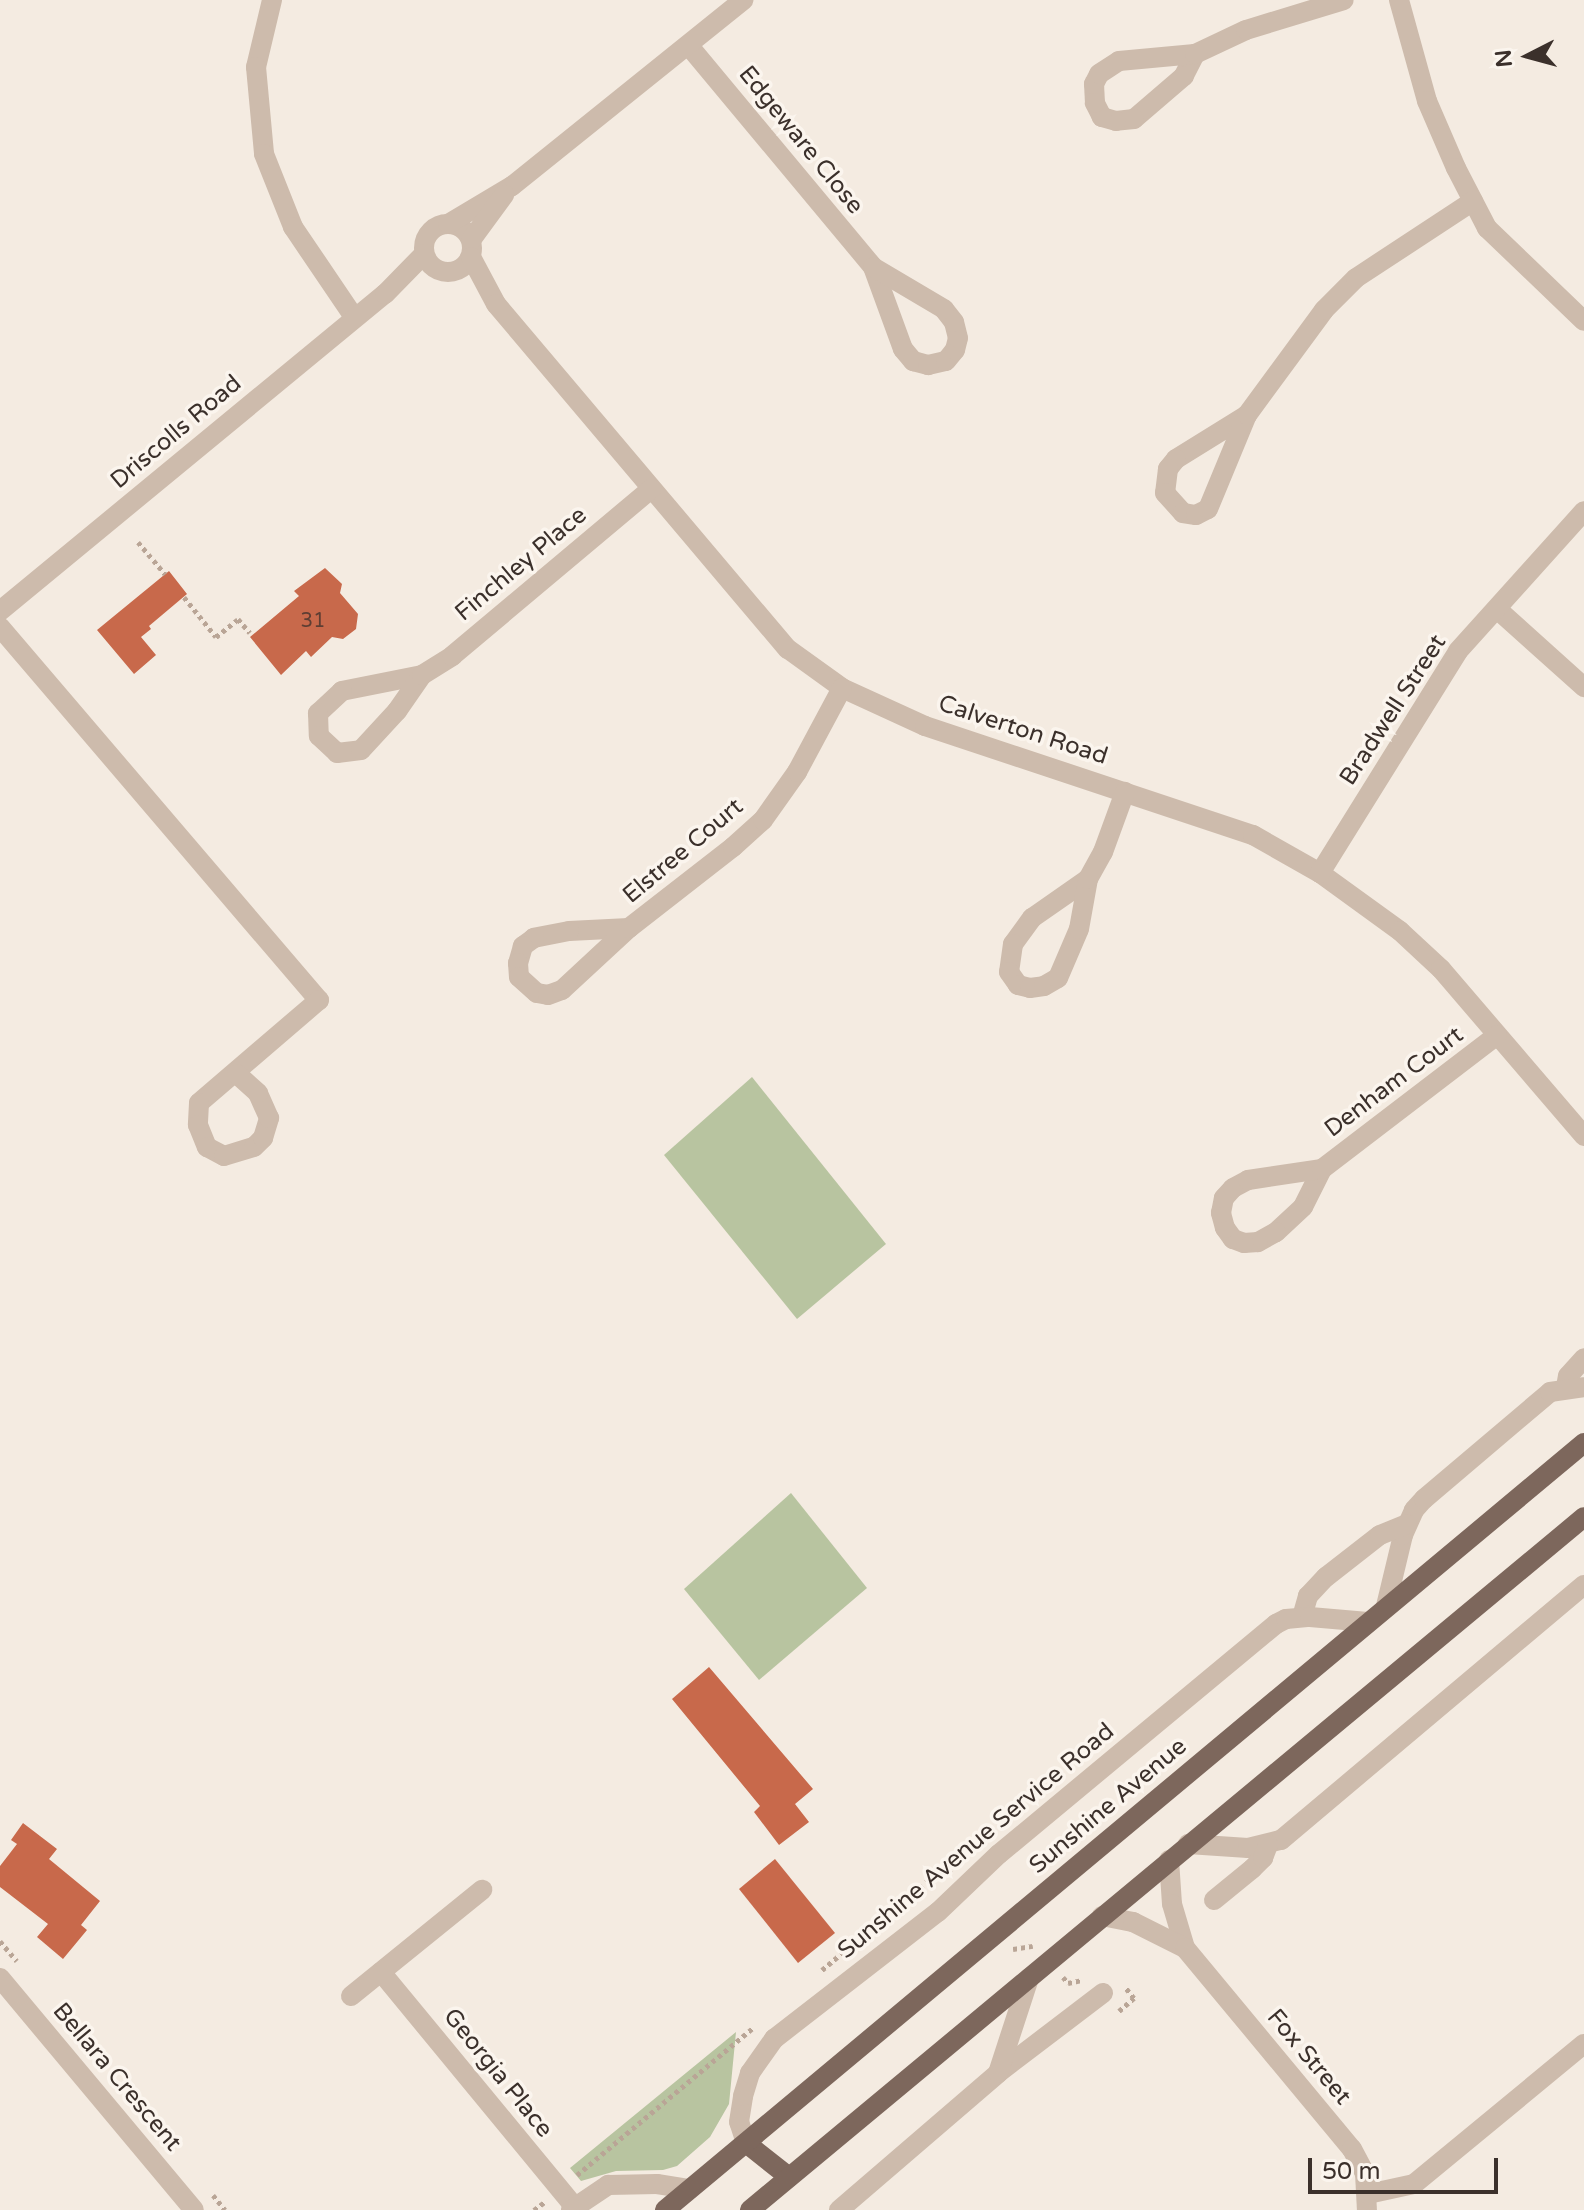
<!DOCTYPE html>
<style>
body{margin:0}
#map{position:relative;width:1584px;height:2210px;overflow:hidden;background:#f4ebe1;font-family:"Varela Round",sans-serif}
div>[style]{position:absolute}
.green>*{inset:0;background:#b8c4a0}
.building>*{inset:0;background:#c8694b}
.path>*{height:5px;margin-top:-2.5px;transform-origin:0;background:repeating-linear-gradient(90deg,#b9a596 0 4px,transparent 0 8px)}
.minor>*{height:20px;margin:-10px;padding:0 10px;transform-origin:10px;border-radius:10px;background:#cdbbac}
.minor>.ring{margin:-10px;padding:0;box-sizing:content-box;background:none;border:20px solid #cdbbac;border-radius:50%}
.major>*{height:20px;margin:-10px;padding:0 10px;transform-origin:10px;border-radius:10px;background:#7d675c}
span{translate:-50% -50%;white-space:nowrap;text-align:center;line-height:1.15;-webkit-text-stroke:7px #fbf5ee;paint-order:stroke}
.number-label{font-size:20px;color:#5e3e33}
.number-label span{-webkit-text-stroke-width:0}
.street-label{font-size:24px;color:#3b302b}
.north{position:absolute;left:1488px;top:16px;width:80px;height:80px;-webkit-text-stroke:6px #fbf5ee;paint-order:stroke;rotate:264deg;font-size:22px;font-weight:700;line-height:32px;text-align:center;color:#3b302b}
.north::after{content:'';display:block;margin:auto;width:28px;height:36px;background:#3b302b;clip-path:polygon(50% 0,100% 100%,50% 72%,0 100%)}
.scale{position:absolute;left:1308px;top:2158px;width:190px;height:36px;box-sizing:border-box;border:4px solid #3b302b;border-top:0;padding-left:10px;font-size:24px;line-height:28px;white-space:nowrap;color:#3b302b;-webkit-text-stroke:6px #fbf5ee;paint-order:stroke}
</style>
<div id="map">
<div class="green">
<i style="clip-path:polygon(752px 1077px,886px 1244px,797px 1319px,664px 1155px)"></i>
<i style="clip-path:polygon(791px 1493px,867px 1588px,759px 1680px,684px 1589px)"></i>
<i style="clip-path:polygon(736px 2032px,729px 2104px,710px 2137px,677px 2166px,663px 2170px,616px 2171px,581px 2181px,570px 2168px)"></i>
</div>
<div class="building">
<i style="clip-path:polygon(325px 568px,342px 584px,340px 593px,358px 614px,356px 629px,343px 639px,332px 637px,311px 657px,306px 651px,281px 675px,250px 637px,299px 596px,294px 591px)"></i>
<i style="clip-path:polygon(169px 571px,187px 594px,149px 626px,151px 629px,141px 637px,156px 655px,134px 674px,97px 630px)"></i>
<i style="clip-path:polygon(709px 1667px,813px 1789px,795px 1804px,809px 1822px,779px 1845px,754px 1812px,760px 1806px,672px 1699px)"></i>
<i style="clip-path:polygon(23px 1823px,57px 1849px,49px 1859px,100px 1901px,81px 1925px,87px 1930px,63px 1959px,37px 1937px,48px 1924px,0 1887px,0 1866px,17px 1844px,11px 1840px)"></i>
<i style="clip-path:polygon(775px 1859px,835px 1933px,798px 1963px,739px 1889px)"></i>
</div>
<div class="path">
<i style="left:138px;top:542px;width:42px;rotate:49.8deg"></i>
<i style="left:184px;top:597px;width:51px;rotate:51.3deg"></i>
<i style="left:216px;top:637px;width:28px;rotate:-39deg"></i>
<i style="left:238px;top:619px;width:18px;rotate:49deg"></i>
<i style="left:0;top:1941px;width:26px;rotate:50deg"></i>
<i style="left:1013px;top:1949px;width:20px;rotate:-9deg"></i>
<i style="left:822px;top:1970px;width:161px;rotate:-40.2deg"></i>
<i style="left:945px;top:1866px;width:9px;rotate:49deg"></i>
<i style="left:1063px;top:1977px;width:8px;rotate:50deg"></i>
<i style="left:1068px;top:1983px;width:14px;rotate:-12deg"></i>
<i style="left:1119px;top:2011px;width:20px;rotate:-41deg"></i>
<i style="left:1134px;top:1998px;width:14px;rotate:-129deg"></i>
<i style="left:577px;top:2175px;width:229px;rotate:-39.9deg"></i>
<i style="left:213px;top:2195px;width:19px;rotate:51deg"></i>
<i style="left:534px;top:2210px;width:15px;rotate:-37deg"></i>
</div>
<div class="minor">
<i style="left:272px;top:0;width:69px;rotate:103.4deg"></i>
<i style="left:256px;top:67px;width:87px;rotate:84.7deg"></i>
<i style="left:264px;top:154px;width:79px;rotate:68.3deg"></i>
<i style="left:293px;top:227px;width:109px;rotate:55.9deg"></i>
<i style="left:1399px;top:0;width:105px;rotate:74.5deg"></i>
<i style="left:1427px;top:101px;width:73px;rotate:66.6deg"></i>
<i style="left:1456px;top:168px;width:68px;rotate:62.7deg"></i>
<i style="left:1487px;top:228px;width:134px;rotate:43.8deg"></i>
<i style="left:689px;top:46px;width:288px;rotate:50.2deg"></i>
<i style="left:873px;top:267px;width:87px;rotate:69.9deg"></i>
<i style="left:903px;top:349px;width:16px;rotate:50deg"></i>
<i style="left:913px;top:361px;width:16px;rotate:15deg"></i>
<i style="left:928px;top:365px;width:18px;rotate:-13deg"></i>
<i style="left:946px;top:361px;width:14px;rotate:-51deg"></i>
<i style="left:955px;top:350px;width:12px;rotate:-76deg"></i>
<i style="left:958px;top:338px;width:16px;rotate:-104deg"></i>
<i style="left:954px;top:322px;width:16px;rotate:-128deg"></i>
<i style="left:944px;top:309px;width:82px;rotate:-149.4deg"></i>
<i style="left:1195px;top:54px;width:25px;rotate:117deg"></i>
<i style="left:1184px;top:76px;width:66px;rotate:139.3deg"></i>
<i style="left:1134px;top:119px;width:18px;rotate:174deg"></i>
<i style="left:1116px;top:121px;width:15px;rotate:-164deg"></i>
<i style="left:1102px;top:117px;width:16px;rotate:-117deg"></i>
<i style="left:1095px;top:103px;width:19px;rotate:-93deg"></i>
<i style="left:1094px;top:84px;width:11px;rotate:-63deg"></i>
<i style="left:1099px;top:74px;width:24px;rotate:-33deg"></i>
<i style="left:1119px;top:61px;width:76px;rotate:-5.3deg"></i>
<i style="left:1195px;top:54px;width:56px;rotate:-25.2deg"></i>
<i style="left:1246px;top:30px;width:102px;rotate:-17deg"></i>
<i class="ring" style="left:424px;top:224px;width:28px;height:28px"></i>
<i style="left:448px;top:224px;width:74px;rotate:-30.7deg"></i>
<i style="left:512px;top:186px;width:297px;rotate:-38.8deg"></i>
<i style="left:471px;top:240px;width:56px;rotate:-53.7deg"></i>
<i style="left:471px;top:257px;width:53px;rotate:62deg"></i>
<i style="left:496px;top:304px;width:452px;rotate:49.8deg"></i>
<i style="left:788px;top:649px;width:67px;rotate:35.8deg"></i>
<i style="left:842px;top:688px;width:91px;rotate:24.6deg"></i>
<i style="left:925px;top:726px;width:346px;rotate:18.4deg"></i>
<i style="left:1253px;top:835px;width:77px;rotate:29.6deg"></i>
<i style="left:1320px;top:873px;width:99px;rotate:35.9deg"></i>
<i style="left:1400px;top:931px;width:56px;rotate:42.8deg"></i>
<i style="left:1441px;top:969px;width:220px;rotate:49.4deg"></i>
<i style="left:1247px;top:415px;width:84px;rotate:148.2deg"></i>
<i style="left:1176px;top:459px;width:13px;rotate:129deg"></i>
<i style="left:1168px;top:469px;width:24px;rotate:97deg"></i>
<i style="left:1165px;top:493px;width:27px;rotate:48deg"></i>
<i style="left:1183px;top:513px;width:13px;rotate:9deg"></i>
<i style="left:1196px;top:515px;width:13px;rotate:-27deg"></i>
<i style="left:1208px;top:509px;width:102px;rotate:-67.5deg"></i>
<i style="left:1247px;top:415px;width:130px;rotate:-53.7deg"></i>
<i style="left:1324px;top:310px;width:45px;rotate:-45deg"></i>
<i style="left:1356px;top:278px;width:140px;rotate:-33.3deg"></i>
<i style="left:1497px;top:609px;width:117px;rotate:41.9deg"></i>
<i style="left:0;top:611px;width:499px;rotate:-39.5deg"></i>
<i style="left:385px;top:294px;width:56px;rotate:-45.7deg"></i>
<i style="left:0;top:627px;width:491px;rotate:49.5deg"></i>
<i style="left:319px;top:1000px;width:158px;rotate:139.4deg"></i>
<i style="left:199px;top:1103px;width:22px;rotate:93deg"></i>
<i style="left:198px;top:1125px;width:24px;rotate:68deg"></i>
<i style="left:207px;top:1147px;width:19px;rotate:28deg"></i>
<i style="left:224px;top:1156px;width:31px;rotate:-17deg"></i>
<i style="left:254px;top:1147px;width:13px;rotate:-45deg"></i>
<i style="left:263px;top:1138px;width:21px;rotate:-73deg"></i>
<i style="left:269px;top:1118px;width:27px;rotate:-114deg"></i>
<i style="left:258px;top:1093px;width:28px;rotate:-138deg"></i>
<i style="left:422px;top:675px;width:82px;rotate:168.7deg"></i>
<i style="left:342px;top:691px;width:33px;rotate:137deg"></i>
<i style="left:318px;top:713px;width:23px;rotate:88deg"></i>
<i style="left:319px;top:736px;width:25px;rotate:43deg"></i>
<i style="left:337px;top:753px;width:24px;rotate:-7deg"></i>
<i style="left:361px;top:750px;width:53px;rotate:-47.3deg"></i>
<i style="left:397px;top:711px;width:44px;rotate:-55.2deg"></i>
<i style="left:422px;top:675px;width:36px;rotate:-32deg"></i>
<i style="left:452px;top:656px;width:260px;rotate:-40deg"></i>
<i style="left:1320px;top:873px;width:261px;rotate:-58.1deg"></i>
<i style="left:1458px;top:651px;width:188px;rotate:-48deg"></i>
<i style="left:1088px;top:879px;width:68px;rotate:145.1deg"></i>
<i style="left:1032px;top:918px;width:32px;rotate:126deg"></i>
<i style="left:1013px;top:944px;width:28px;rotate:98deg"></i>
<i style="left:1009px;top:972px;width:16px;rotate:55deg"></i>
<i style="left:1018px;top:985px;width:12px;rotate:14deg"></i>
<i style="left:1030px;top:988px;width:14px;rotate:-8deg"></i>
<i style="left:1044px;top:986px;width:16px;rotate:-30deg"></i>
<i style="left:1058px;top:978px;width:53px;rotate:-66.8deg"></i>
<i style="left:1079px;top:929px;width:51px;rotate:-79.8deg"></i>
<i style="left:1088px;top:879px;width:31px;rotate:-61deg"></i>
<i style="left:1103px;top:852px;width:64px;rotate:-69.9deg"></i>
<i style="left:629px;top:928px;width:60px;rotate:177.1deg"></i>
<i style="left:569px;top:931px;width:36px;rotate:169deg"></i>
<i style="left:534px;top:938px;width:14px;rotate:144deg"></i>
<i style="left:523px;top:946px;width:18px;rotate:106deg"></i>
<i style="left:518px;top:963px;width:14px;rotate:86deg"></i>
<i style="left:519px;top:977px;width:24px;rotate:42deg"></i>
<i style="left:537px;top:993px;width:11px;rotate:10deg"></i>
<i style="left:548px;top:995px;width:15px;rotate:-20deg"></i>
<i style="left:562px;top:990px;width:91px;rotate:-42.8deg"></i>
<i style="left:629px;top:928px;width:132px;rotate:-37.9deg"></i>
<i style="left:733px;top:847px;width:40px;rotate:-42deg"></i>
<i style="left:763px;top:820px;width:59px;rotate:-54.7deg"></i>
<i style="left:797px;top:772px;width:95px;rotate:-61.8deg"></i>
<i style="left:1322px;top:1169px;width:42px;rotate:116.6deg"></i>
<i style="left:1303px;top:1207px;width:37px;rotate:137deg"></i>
<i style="left:1276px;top:1232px;width:21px;rotate:151deg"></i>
<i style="left:1258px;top:1242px;width:14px;rotate:176deg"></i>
<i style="left:1244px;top:1243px;width:12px;rotate:-160deg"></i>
<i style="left:1233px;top:1239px;width:14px;rotate:-126deg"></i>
<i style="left:1225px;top:1228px;width:16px;rotate:-105deg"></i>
<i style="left:1221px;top:1213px;width:15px;rotate:-79deg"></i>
<i style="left:1224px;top:1198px;width:13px;rotate:-48deg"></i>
<i style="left:1233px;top:1188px;width:17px;rotate:-28deg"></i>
<i style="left:1248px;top:1180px;width:75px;rotate:-8.5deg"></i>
<i style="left:1322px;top:1169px;width:220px;rotate:-37.4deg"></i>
<i style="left:1566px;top:1387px;width:11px;rotate:-80deg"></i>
<i style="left:1568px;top:1376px;width:24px;rotate:-48deg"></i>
<i style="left:1386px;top:1606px;width:73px;rotate:-76.5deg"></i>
<i style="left:1403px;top:1535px;width:27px;rotate:-66deg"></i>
<i style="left:1414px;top:1510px;width:15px;rotate:-48deg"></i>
<i style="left:1424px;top:1499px;width:165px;rotate:-40.3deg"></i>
<i style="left:1550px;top:1392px;width:34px;rotate:-8deg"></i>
<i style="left:1302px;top:1617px;width:22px;rotate:-74deg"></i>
<i style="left:1308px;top:1596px;width:26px;rotate:-47deg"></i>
<i style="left:1326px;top:1577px;width:68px;rotate:-37.9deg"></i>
<i style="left:1380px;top:1535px;width:29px;rotate:-22deg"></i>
<i style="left:1188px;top:1844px;width:60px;rotate:3.8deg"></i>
<i style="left:1248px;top:1848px;width:34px;rotate:-14deg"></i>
<i style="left:1281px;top:1840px;width:396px;rotate:-40.1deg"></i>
<i style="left:1169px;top:1860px;width:44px;rotate:86.1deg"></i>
<i style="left:1172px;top:1904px;width:46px;rotate:73.5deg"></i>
<i style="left:1214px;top:1900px;width:49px;rotate:-39.2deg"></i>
<i style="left:1252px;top:1869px;width:16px;rotate:-45deg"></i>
<i style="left:1263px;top:1858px;width:14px;rotate:-69deg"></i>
<i style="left:1102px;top:1916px;width:32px;rotate:11deg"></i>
<i style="left:1133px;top:1922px;width:58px;rotate:26.6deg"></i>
<i style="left:1185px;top:1948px;width:261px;rotate:50.3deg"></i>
<i style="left:1352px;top:2149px;width:27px;rotate:62deg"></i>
<i style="left:1365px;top:2173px;width:37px;rotate:87deg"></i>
<i style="left:381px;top:1972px;width:305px;rotate:50.5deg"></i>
<i style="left:0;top:1978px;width:302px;rotate:50.1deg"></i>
<i style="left:351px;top:1996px;width:169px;rotate:-39deg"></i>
<i style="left:998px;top:2073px;width:132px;rotate:-37.3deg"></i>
<i style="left:746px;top:2143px;width:22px;rotate:-108deg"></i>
<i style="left:739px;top:2122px;width:26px;rotate:-81deg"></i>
<i style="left:743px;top:2096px;width:24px;rotate:-73deg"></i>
<i style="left:750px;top:2073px;width:42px;rotate:-54.8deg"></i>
<i style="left:774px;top:2039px;width:207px;rotate:-37.8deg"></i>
<i style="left:938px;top:1912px;width:84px;rotate:-43.6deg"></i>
<i style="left:999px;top:1854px;width:360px;rotate:-39.7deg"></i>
<i style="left:1276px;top:1624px;width:11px;rotate:-27deg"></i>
<i style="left:1286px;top:1619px;width:24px;rotate:-5deg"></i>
<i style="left:1310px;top:1617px;width:58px;rotate:4.9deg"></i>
<i style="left:1368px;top:2194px;width:47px;rotate:-12.3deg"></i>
<i style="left:1414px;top:2184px;width:220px;rotate:-39.5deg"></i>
<i style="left:571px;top:2210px;width:45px;rotate:-34deg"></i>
<i style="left:608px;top:2185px;width:49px;rotate:-1.2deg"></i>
<i style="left:657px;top:2184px;width:33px;rotate:9deg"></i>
<i style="left:839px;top:2210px;width:210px;rotate:-40.7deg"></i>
<i style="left:998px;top:2073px;width:100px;rotate:-71.9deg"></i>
</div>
<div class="major">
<i style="left:746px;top:2143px;width:55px;rotate:38.3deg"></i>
<i style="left:665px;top:2210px;width:1197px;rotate:-39.85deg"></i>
<i style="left:750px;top:2210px;width:1084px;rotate:-39.72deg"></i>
</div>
<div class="number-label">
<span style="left:313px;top:621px">31</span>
</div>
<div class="street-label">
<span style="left:801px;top:140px;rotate:51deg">Edgeware Close</span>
<span style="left:176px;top:432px;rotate:-40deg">Driscolls Road</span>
<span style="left:521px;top:564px;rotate:-40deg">Finchley Place</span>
<span style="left:1393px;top:710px;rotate:-57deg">Bradwell Street</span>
<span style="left:1023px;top:730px;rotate:18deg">Calverton Road</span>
<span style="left:683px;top:851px;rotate:-40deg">Elstree Court</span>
<span style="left:1394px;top:1082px;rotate:-37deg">Denham Court</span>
<span style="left:1108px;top:1806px;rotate:-40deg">Sunshine Avenue</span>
<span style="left:976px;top:1841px;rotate:-40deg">Sunshine Avenue Service Road</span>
<span style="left:1309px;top:2057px;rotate:50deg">Fox Street</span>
<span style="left:498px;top:2073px;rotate:51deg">Georgia Place</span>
<span style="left:117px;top:2077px;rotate:50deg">Bellara Crescent</span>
</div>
<div class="north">N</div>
<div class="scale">50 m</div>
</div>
